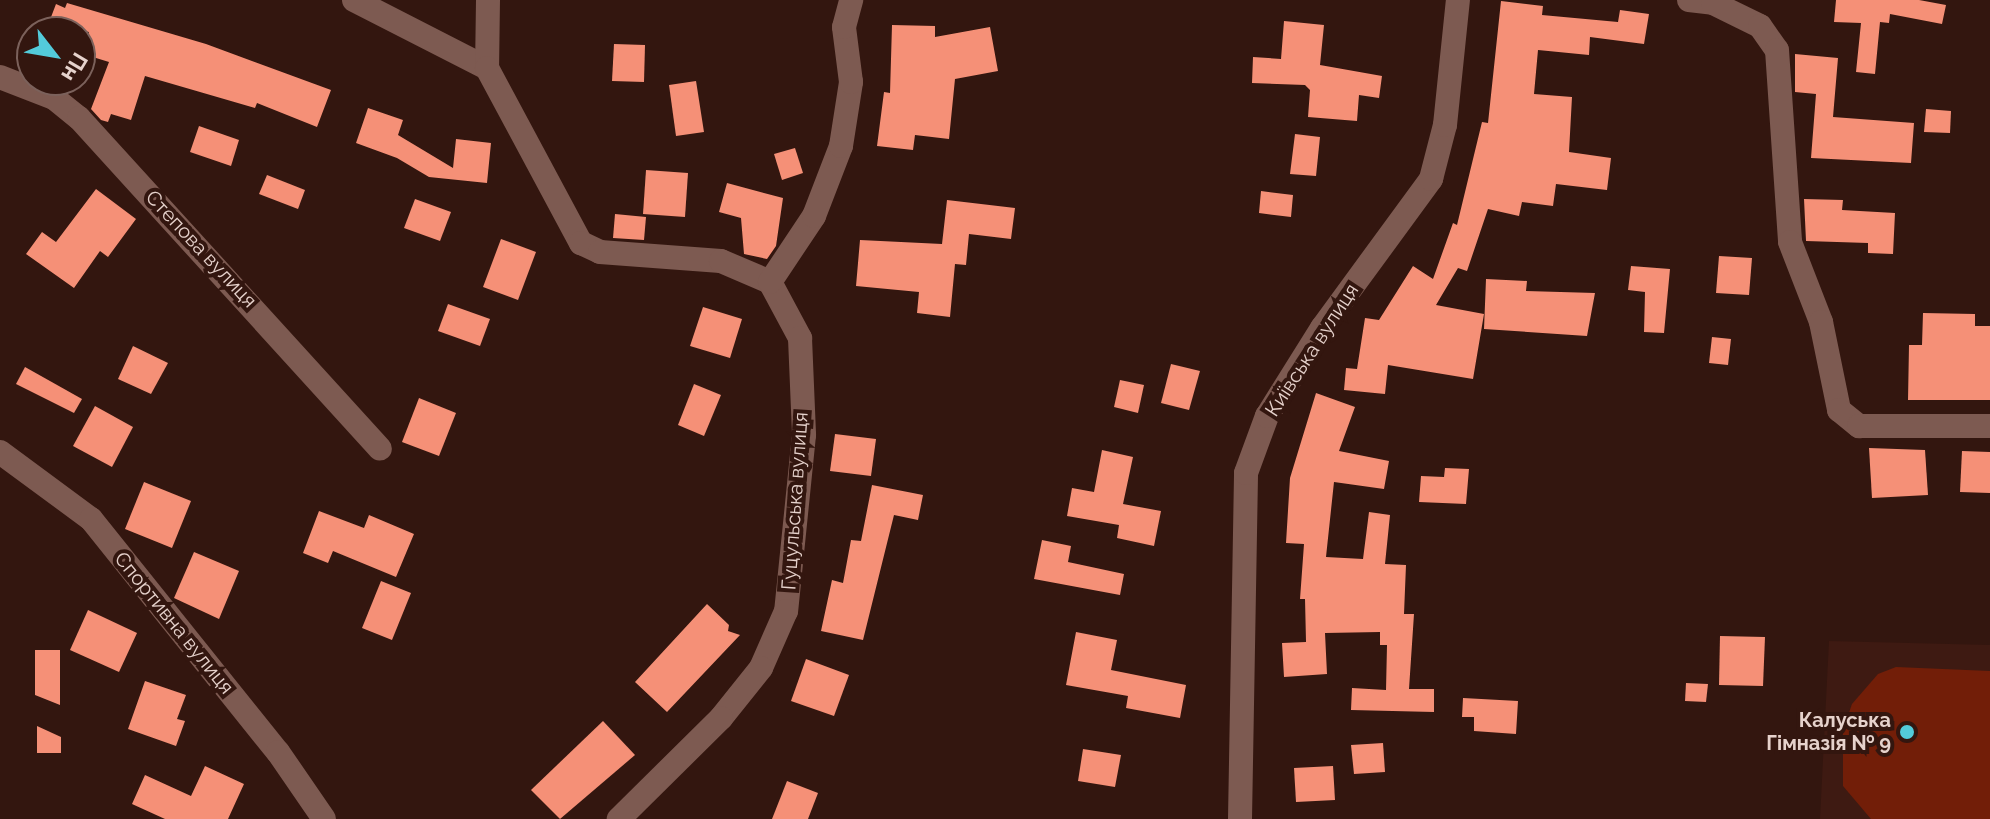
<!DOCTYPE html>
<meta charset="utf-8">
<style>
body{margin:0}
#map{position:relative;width:1990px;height:819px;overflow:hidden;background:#33160f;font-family:Raleway,sans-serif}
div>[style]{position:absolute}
.built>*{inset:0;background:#3e1a12}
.green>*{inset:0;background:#721e08}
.building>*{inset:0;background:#f59077}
.minor>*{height:24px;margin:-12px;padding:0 12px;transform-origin:12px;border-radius:12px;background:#7d5a51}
.dots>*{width:22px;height:22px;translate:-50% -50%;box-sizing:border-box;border:4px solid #33160f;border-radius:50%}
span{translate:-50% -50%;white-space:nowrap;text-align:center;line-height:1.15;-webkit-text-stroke:8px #33160f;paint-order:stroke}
.street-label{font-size:20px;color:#e6d2cc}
.poi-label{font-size:20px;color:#e6d2cc;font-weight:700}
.right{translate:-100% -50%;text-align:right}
.north{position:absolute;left:16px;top:16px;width:80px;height:80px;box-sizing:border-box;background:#33160f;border:2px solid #7b615b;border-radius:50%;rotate:121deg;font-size:22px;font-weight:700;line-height:32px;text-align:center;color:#e6d2cc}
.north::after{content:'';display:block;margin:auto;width:28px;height:36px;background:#53cbda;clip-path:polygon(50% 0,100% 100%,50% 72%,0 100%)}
</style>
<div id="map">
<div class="built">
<i style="clip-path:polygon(1829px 641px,1990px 645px,1990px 819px,1820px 819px)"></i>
</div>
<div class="green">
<i style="clip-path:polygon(1896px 667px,1990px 671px,1990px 819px,1871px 819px,1843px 786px,1843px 730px,1852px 704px,1878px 674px)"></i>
</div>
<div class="building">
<i style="clip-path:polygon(1836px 0,1919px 0,1946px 5px,1942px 24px,1890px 14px,1889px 23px,1880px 22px,1875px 74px,1856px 72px,1861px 23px,1834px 22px)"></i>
<i style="clip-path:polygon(1501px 1px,1543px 6px,1542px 15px,1618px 22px,1620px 10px,1649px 14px,1644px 44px,1590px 37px,1589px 55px,1538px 50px,1534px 94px,1572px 97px,1569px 152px,1611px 158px,1607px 190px,1556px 184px,1553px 206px,1522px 202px,1519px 216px,1488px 209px,1467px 271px,1458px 268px,1436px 305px,1484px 314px,1473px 379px,1388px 365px,1385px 394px,1344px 390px,1346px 368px,1357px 369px,1365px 318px,1379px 320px,1413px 266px,1433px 279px,1453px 223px,1457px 225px,1482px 122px,1488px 123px)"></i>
<i style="clip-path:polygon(67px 3px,206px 44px,331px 90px,317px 127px,257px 103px,255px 108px,145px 76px,131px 120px,111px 114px,108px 122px,101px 120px,91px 109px,109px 62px,83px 54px,89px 32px,48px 25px,56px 4px,65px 8px)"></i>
<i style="clip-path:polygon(1284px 21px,1324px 25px,1320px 65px,1382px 76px,1379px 98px,1359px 95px,1357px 121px,1308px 117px,1310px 90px,1305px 85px,1252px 83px,1253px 57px,1281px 59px)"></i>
<i style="clip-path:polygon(892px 25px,935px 26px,935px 37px,990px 27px,998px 71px,955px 79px,949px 139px,915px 135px,913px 150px,877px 146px,884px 92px,890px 93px)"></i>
<i style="clip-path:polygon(614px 44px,645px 45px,644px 82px,612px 81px)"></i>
<i style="clip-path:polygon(1795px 54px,1838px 58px,1833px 117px,1914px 123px,1911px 163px,1811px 158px,1816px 94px,1795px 92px)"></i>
<i style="clip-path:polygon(696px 81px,704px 132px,676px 136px,669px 85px)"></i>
<i style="clip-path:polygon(368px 108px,403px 120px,398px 135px,453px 168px,456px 139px,491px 143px,487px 183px,429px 177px,397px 158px,356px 143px)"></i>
<i style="clip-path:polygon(1926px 109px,1951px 111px,1950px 133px,1924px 132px)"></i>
<i style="clip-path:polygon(199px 126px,239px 140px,231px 166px,190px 152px)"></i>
<i style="clip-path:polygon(1295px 134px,1320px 137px,1316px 176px,1290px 174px)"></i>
<i style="clip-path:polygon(795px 148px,803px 173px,782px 180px,774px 154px)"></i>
<i style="clip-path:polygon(646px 170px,688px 173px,685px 217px,643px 214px)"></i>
<i style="clip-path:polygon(267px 175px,305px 190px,298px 209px,259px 194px)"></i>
<i style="clip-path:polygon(727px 183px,783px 198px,776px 246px,767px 259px,744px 254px,741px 218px,719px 212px)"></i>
<i style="clip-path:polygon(96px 189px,136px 219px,108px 257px,100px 251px,74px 288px,26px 254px,42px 232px,56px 242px)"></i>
<i style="clip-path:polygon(1261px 191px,1293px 195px,1291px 217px,1259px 213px)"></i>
<i style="clip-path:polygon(415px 199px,451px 212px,440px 241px,404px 228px)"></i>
<i style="clip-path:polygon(1804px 199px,1843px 200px,1842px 210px,1895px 213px,1893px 254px,1868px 253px,1868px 243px,1806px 241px)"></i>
<i style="clip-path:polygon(947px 200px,1015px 208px,1011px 239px,969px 234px,966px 265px,955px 264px,950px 317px,917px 313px,919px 292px,856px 286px,860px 240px,942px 244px)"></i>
<i style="clip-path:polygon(615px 214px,646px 217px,644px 240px,613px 238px)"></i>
<i style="clip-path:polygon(501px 239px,536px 252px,518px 300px,483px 287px)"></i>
<i style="clip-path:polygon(1719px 256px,1752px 258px,1749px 295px,1716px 293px)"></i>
<i style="clip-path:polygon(1631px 266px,1670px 269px,1664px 333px,1644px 332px,1645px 292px,1628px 290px)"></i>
<i style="clip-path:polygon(1486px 279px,1527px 281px,1526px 291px,1595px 293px,1587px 336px,1484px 329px)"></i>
<i style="clip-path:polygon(448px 304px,490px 319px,480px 346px,438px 331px)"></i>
<i style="clip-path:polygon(703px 307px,742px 319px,730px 358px,690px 346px)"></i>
<i style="clip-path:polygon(1923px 313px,1975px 314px,1975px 326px,1990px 326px,1990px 400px,1908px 400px,1909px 345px,1922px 345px)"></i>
<i style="clip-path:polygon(1712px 337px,1731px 339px,1728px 365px,1709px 363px)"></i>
<i style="clip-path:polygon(133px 346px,168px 363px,151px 394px,118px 379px)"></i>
<i style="clip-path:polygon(1171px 364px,1200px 371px,1189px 410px,1161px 403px)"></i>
<i style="clip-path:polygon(25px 367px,82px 399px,74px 413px,16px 384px)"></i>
<i style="clip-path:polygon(1120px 380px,1144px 385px,1138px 413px,1114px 407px)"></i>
<i style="clip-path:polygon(694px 384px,721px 395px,704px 436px,678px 425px)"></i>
<i style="clip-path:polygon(1316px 393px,1355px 407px,1339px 451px,1389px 461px,1384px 489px,1334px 482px,1326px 557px,1363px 559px,1369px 512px,1390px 515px,1385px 564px,1406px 565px,1404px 614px,1414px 614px,1409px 689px,1434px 689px,1434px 712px,1351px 710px,1352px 688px,1386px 690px,1387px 645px,1380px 645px,1380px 632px,1325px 633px,1327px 674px,1284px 677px,1282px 643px,1306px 642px,1305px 599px,1300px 599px,1304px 544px,1286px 543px,1290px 478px)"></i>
<i style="clip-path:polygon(419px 398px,456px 413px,439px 456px,402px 442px)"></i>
<i style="clip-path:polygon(95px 406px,133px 427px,112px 467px,73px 446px)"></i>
<i style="clip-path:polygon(835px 434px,876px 439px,871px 476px,830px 471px)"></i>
<i style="clip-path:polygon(1869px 448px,1925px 450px,1928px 495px,1872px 498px)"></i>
<i style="clip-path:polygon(1102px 450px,1133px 457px,1123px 504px,1161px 511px,1154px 546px,1117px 538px,1119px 525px,1067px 516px,1072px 488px,1094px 492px)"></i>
<i style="clip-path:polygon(1962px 451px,1990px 452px,1990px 493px,1960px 492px)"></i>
<i style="clip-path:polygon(1445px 468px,1469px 469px,1466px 504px,1419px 502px,1421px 476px,1444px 477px)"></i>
<i style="clip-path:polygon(144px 482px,191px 501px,172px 548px,125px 529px)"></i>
<i style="clip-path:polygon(872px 485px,923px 495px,918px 520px,894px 515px,863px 640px,821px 631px,832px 580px,843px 583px,851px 540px,861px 541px)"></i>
<i style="clip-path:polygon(319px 511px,364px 528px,369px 515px,414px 534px,396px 577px,333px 551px,328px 563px,303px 553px)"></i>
<i style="clip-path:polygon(1042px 540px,1071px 546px,1068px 562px,1124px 574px,1120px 595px,1034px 579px)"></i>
<i style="clip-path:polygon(194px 552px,239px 571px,219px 619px,174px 598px)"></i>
<i style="clip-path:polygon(381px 581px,411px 593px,392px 640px,362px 628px)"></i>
<i style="clip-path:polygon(707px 604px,729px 625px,728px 631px,740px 635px,667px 712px,635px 682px)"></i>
<i style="clip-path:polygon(88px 610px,137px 633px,119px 672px,70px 650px)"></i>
<i style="clip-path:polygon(1076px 632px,1117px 640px,1111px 670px,1186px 685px,1180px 718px,1126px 708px,1128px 696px,1066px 685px)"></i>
<i style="clip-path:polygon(1720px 636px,1765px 637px,1763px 686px,1719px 685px)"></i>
<i style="clip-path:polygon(35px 650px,60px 650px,60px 705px,35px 695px)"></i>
<i style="clip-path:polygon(806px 659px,849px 675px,834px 716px,791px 701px)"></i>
<i style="clip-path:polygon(145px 681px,186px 695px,177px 719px,185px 721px,176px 746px,128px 729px)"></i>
<i style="clip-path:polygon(1686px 683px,1708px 684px,1706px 702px,1685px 701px)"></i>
<i style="clip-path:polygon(1463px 698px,1518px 701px,1516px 734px,1474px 731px,1474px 717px,1462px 717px)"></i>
<i style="clip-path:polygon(603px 721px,635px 755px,560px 819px,531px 790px)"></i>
<i style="clip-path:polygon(37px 726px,61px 737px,61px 753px,37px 753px)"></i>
<i style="clip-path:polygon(1383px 743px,1385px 772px,1354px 774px,1351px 745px)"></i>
<i style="clip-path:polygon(1083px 749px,1121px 755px,1115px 787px,1078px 781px)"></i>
<i style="clip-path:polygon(205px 766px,244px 784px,228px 819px,165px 819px,132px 804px,145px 775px,191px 796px)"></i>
<i style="clip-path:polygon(1333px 766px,1335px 800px,1296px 802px,1294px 768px)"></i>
<i style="clip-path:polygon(787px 781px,818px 793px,808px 819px,772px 819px)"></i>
</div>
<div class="minor">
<i style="left:354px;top:0;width:149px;rotate:27.1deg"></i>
<i style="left:488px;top:0;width:68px;rotate:90.8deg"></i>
<i style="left:487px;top:68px;width:199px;rotate:61.8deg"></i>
<i style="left:581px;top:243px;width:21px;rotate:25deg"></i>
<i style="left:600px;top:252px;width:121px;rotate:4.3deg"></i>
<i style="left:721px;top:261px;width:53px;rotate:23.2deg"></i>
<i style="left:770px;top:282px;width:64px;rotate:61.8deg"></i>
<i style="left:800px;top:338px;width:97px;rotate:87.6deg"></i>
<i style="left:804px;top:435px;width:177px;rotate:95.8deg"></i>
<i style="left:786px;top:611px;width:62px;rotate:113.7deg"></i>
<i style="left:761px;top:668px;width:64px;rotate:128.7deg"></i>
<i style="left:721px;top:718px;width:144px;rotate:135.3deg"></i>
<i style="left:1689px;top:0;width:24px;rotate:7deg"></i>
<i style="left:1713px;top:3px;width:52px;rotate:26.1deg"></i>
<i style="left:1760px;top:26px;width:29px;rotate:55deg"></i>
<i style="left:1777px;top:50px;width:192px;rotate:86.1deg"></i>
<i style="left:1790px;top:242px;width:86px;rotate:68.8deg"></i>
<i style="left:1821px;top:322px;width:90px;rotate:78.4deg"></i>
<i style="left:1839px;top:410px;width:26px;rotate:39deg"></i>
<i style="left:1859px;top:426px;width:131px"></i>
<i style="left:0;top:77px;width:58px;rotate:21.3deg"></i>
<i style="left:54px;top:98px;width:32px;rotate:39deg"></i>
<i style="left:79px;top:118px;width:447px;rotate:47.7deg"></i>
<i style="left:770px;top:282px;width:79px;rotate:-56.3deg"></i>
<i style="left:814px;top:216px;width:75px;rotate:-68.9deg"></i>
<i style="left:841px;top:146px;width:65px;rotate:-81.1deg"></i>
<i style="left:851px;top:82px;width:55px;rotate:-97.3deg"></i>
<i style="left:844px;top:27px;width:28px;rotate:-75deg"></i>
<i style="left:0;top:452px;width:113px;rotate:36.4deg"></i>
<i style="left:91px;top:519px;width:299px;rotate:51.3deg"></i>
<i style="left:278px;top:752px;width:81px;rotate:55.5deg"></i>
<i style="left:1240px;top:819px;width:346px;rotate:-89deg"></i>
<i style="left:1246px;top:473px;width:61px;rotate:-69.8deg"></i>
<i style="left:1267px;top:416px;width:104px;rotate:-58deg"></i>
<i style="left:1322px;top:328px;width:185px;rotate:-53.8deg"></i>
<i style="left:1431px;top:179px;width:56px;rotate:-75.5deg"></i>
<i style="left:1445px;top:125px;width:126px;rotate:-84.1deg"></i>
</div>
<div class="dots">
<i style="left:1907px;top:732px;background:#53cbda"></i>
</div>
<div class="street-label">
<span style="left:201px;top:249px;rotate:47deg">Степова вулиця</span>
<span style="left:1312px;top:350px;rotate:-57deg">Київська вулиця</span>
<span style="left:795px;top:501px;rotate:-86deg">Гуцульська вулиця</span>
<span style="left:174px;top:623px;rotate:51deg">Спортивна вулиця</span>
</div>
<div class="poi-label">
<span class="right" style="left:1891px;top:732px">Калуська<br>Гімназія № 9</span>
</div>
<div class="north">Пн</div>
</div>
